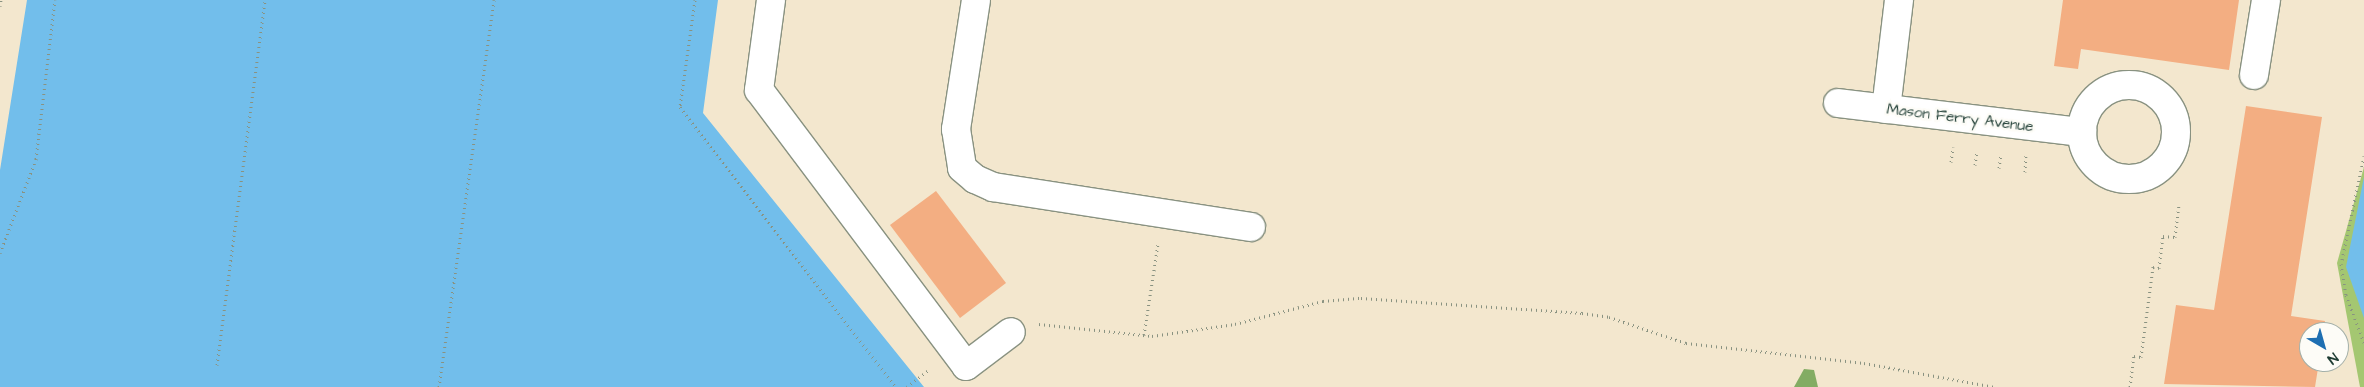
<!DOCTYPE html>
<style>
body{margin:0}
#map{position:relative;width:2364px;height:387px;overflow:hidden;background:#f3e7ce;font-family:"Architects Daughter",sans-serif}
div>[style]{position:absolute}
.green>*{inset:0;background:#a4c771}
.forest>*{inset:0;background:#83ac63}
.water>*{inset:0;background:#72beeb}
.building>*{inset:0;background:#f3ae82}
.path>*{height:3px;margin-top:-1.5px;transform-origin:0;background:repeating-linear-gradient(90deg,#899281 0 1px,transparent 0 5px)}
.roads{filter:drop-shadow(1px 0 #899281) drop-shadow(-1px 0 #899281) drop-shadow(0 1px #899281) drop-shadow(0 -1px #899281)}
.minor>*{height:28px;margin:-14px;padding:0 14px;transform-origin:14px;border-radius:14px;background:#fff}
.minor>.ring{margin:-14px;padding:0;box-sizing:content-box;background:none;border:28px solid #fff;border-radius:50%}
span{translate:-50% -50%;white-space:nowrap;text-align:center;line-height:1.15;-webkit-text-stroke:5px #fdfcf7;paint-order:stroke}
.street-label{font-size:15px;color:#1f3d34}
.north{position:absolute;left:2299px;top:322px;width:50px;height:50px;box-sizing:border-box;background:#fdfcf7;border:1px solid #a4b0a9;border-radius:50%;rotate:142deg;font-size:14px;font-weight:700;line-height:20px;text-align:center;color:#1f3d34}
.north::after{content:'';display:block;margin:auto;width:18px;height:22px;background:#1f6fb2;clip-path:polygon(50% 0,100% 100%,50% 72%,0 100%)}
</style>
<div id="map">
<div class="green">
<i style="clip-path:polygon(2364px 167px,2364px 387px,2360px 387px,2337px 263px)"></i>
</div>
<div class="forest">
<i style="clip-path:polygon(1804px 369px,1814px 370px,1818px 387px,1794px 387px)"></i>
</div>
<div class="water">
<i style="clip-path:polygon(27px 0,718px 0,703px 113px,924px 387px,0 387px,0 170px)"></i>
<i style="clip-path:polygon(2364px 177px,2364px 318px,2346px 267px)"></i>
</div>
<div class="building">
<i style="clip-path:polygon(2063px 0,2239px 0,2229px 70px,2081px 49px,2078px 69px,2054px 66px)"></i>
<i style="clip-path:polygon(2246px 106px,2322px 117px,2291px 316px,2325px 321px,2323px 332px,2309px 332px,2309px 362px,2319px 362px,2315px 387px,2164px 384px,2176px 305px,2214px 310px)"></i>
<i style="clip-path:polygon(936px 191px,1006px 283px,960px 318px,890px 225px)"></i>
</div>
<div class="path">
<i style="left:695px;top:0;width:108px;rotate:98deg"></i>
<i style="left:680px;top:107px;width:354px;rotate:52.4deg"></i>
<i style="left:0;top:6px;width:6px;rotate:-81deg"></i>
<i style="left:2364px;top:156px;width:110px;rotate:102deg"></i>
<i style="left:2341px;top:264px;width:31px;rotate:81deg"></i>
<i style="left:2346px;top:295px;width:51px;rotate:69.4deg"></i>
<i style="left:1951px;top:162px;width:15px;rotate:-82deg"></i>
<i style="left:1975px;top:165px;width:14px;rotate:-82deg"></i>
<i style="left:1999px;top:168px;width:14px;rotate:-82deg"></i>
<i style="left:2025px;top:172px;width:17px;rotate:-87deg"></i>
<i style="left:0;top:253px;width:101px;rotate:-69deg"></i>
<i style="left:36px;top:159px;width:160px;rotate:-83.2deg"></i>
<i style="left:1039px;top:324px;width:114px;rotate:6.1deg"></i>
<i style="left:1152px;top:336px;width:84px;rotate:-8.2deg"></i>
<i style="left:1235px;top:324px;width:91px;rotate:-14.6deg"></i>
<i style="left:1323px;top:301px;width:38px;rotate:-5deg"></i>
<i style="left:1361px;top:298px;width:222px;rotate:3.9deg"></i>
<i style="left:1582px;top:313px;width:27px;rotate:8deg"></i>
<i style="left:1609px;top:317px;width:81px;rotate:18.7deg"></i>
<i style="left:1686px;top:343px;width:179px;rotate:6.4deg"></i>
<i style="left:1864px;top:363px;width:133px;rotate:10.4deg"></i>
<i style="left:1144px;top:335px;width:92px;rotate:-81.3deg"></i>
<i style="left:217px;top:365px;width:368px;rotate:-82.5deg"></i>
<i style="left:439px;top:387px;width:391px;rotate:-81.9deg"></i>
<i style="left:907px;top:387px;width:29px;rotate:-38deg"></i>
<i style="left:2130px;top:387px;width:31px;rotate:-83deg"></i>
<i style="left:2134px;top:356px;width:7px;rotate:8deg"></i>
<i style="left:2141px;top:357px;width:91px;rotate:-82.4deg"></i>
<i style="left:2153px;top:267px;width:6px;rotate:9deg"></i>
<i style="left:2159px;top:268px;width:32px;rotate:-83deg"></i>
<i style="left:2163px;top:236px;width:12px;rotate:5deg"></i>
<i style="left:2175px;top:237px;width:31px;rotate:-83deg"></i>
</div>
<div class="roads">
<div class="minor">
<i style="left:771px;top:0;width:91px;rotate:97.6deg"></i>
<i style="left:759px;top:90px;width:345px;rotate:53.1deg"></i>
<i style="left:966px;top:366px;width:56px;rotate:-37.1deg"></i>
<i style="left:976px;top:0;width:131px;rotate:98.8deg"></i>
<i style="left:956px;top:129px;width:39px;rotate:81deg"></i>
<i style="left:962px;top:168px;width:17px;rotate:40deg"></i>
<i style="left:975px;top:179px;width:20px;rotate:24deg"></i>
<i style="left:993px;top:187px;width:261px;rotate:8.8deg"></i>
<i style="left:2254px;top:75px;width:76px;rotate:-80.9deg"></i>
<i class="ring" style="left:2082px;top:85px;width:66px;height:66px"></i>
<i style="left:1838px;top:103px;width:246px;rotate:6.8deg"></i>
<i style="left:1886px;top:109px;width:110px;rotate:-83.2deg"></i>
</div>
</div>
<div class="street-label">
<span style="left:1960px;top:118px;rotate:7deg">Mason Ferry Avenue</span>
</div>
<div class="north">N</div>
</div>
